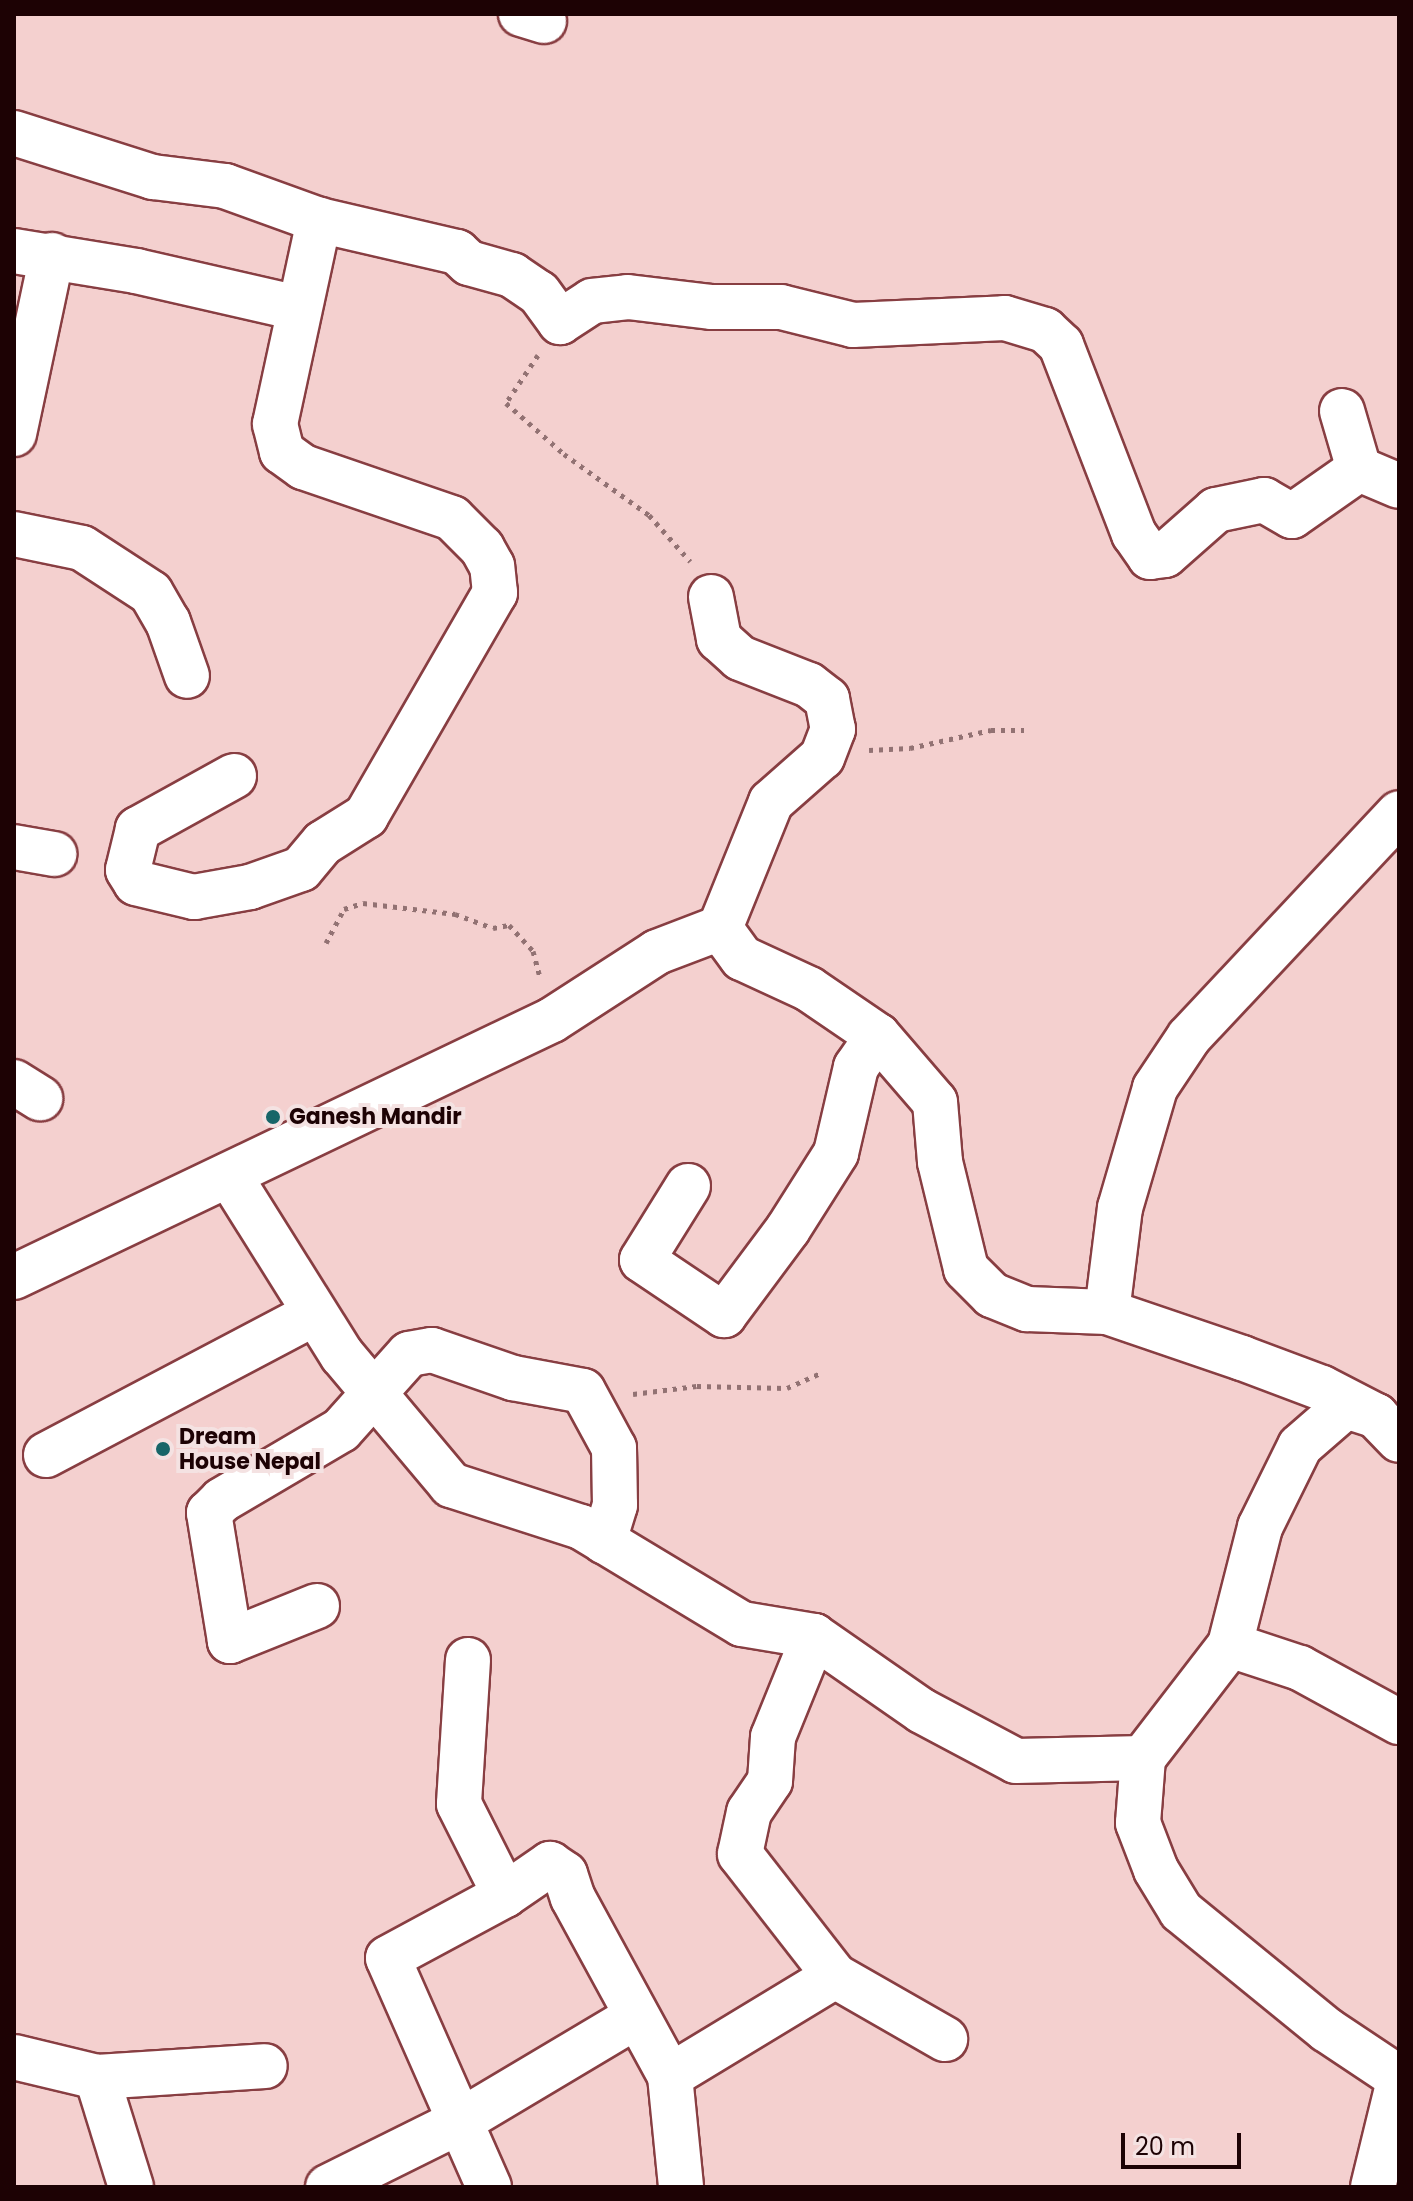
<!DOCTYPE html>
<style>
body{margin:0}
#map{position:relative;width:1413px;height:2201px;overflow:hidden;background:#f4d0cf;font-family:Poppins,sans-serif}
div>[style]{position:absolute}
.path>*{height:5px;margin-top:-2.5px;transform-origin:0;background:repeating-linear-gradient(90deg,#927273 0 4px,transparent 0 10px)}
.roads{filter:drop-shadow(2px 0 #883e42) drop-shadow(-2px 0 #883e42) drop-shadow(0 2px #883e42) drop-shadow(0 -2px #883e42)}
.minor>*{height:44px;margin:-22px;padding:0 22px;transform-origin:22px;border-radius:22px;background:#fff}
.dots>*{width:22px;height:22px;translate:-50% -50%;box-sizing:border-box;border:4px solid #f4e2e2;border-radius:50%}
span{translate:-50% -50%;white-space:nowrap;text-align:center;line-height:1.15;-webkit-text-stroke:8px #f4e2e2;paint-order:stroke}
.poi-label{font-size:22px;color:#1d0204;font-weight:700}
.left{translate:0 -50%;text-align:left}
.frame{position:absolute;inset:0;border:16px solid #1d0204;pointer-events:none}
.scale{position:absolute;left:1121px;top:2133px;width:120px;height:36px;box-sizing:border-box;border:4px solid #1d0204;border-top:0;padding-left:10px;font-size:24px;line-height:28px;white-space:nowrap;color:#1d0204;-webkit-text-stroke:6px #f4e2e2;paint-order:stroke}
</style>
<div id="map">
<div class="path">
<i style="left:538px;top:355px;width:58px;rotate:123.7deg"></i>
<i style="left:506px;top:403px;width:77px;rotate:41.3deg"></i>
<i style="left:564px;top:454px;width:105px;rotate:35.7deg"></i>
<i style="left:649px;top:515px;width:62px;rotate:48.3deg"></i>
<i style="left:869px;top:750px;width:41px;rotate:-2.8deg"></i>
<i style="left:910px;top:748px;width:83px;rotate:-12.5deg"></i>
<i style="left:991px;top:730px;width:33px"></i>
<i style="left:326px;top:943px;width:38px;rotate:-62deg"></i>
<i style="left:344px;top:909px;width:20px;rotate:-18deg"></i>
<i style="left:363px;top:903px;width:93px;rotate:6.8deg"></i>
<i style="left:455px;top:914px;width:40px;rotate:20.2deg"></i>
<i style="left:493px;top:928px;width:16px;rotate:-11deg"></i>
<i style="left:509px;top:925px;width:35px;rotate:47deg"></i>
<i style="left:533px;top:951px;width:27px;rotate:75deg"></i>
<i style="left:633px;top:1394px;width:64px;rotate:-7.1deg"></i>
<i style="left:697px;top:1386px;width:90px;rotate:1.3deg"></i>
<i style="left:787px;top:1388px;width:37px;rotate:-24deg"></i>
</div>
<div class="roads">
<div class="minor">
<i style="left:521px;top:14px;width:24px;rotate:17deg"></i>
<i style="left:14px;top:133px;width:146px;rotate:17.6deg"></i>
<i style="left:153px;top:177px;width:73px;rotate:7.1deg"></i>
<i style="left:225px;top:186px;width:100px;rotate:19.9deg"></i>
<i style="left:319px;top:220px;width:142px;rotate:13.1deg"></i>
<i style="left:457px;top:252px;width:16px;rotate:43deg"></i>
<i style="left:469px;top:263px;width:45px;rotate:15.6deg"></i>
<i style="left:512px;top:275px;width:32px;rotate:34deg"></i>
<i style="left:539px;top:293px;width:36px;rotate:54deg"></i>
<i style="left:560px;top:322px;width:38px;rotate:-33deg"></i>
<i style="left:592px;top:301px;width:36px;rotate:-6deg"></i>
<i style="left:628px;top:297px;width:85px;rotate:6.8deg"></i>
<i style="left:712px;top:307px;width:69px"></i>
<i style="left:781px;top:307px;width:74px;rotate:14deg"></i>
<i style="left:853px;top:325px;width:152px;rotate:-2.6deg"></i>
<i style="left:1005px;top:318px;width:42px;rotate:16.7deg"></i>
<i style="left:1045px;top:330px;width:22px;rotate:43deg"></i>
<i style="left:1061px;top:345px;width:203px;rotate:68.9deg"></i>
<i style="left:1134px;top:534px;width:28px;rotate:55deg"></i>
<i style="left:1150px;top:557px;width:15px;rotate:-8deg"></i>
<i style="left:1165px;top:555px;width:68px;rotate:-41.4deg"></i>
<i style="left:1216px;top:510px;width:49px;rotate:-11.8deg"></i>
<i style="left:1264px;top:500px;width:32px;rotate:30deg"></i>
<i style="left:1292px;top:516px;width:82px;rotate:-35deg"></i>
<i style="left:14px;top:251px;width:124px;rotate:9.3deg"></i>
<i style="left:136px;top:271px;width:166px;rotate:12.9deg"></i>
<i style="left:1342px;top:411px;width:60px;rotate:73.7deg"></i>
<i style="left:1359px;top:469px;width:43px;rotate:23deg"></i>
<i style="left:14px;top:434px;width:183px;rotate:-78deg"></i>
<i style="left:14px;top:534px;width:69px;rotate:11.6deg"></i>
<i style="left:82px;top:548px;width:82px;rotate:33.1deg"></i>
<i style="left:151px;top:593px;width:34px;rotate:60deg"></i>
<i style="left:168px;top:622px;width:57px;rotate:70.6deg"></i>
<i style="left:711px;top:597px;width:43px;rotate:79.2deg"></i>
<i style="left:719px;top:639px;width:28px;rotate:42deg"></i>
<i style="left:740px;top:658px;width:74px;rotate:21.4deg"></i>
<i style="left:809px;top:685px;width:23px;rotate:38deg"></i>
<i style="left:827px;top:699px;width:31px;rotate:79deg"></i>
<i style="left:833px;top:729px;width:30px;rotate:111deg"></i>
<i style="left:822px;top:757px;width:68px;rotate:138.6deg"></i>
<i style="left:771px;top:802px;width:136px;rotate:112deg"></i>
<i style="left:234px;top:776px;width:110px;rotate:151.1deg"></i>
<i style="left:138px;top:829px;width:42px;rotate:103.7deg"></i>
<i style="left:128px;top:870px;width:15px;rotate:58deg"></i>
<i style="left:136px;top:883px;width:60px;rotate:13.6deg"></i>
<i style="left:194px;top:897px;width:57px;rotate:-10.1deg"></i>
<i style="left:250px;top:887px;width:54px;rotate:-19.4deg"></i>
<i style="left:301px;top:869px;width:34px;rotate:-50deg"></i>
<i style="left:323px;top:843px;width:51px;rotate:-32.1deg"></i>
<i style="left:366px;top:816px;width:258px;rotate:-60deg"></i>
<i style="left:495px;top:593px;width:27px;rotate:-96deg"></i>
<i style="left:492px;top:566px;width:21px;rotate:-119deg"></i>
<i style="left:482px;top:548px;width:42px;rotate:-135deg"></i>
<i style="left:452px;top:518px;width:157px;rotate:-161.1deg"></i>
<i style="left:303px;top:467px;width:26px;rotate:-144deg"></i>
<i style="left:282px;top:452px;width:29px;rotate:-104deg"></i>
<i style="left:275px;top:424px;width:209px;rotate:-77.8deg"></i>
<i style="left:14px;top:847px;width:41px;rotate:9.9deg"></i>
<i style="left:14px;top:1082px;width:31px;rotate:32deg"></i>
<i style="left:229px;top:1175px;width:213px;rotate:57.9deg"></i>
<i style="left:342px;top:1355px;width:170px;rotate:50deg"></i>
<i style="left:451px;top:1485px;width:137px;rotate:17.9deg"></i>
<i style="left:581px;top:1527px;width:188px;rotate:31.1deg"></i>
<i style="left:742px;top:1624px;width:73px;rotate:9.5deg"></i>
<i style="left:814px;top:1636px;width:131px;rotate:34.8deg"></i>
<i style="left:922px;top:1711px;width:106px;rotate:28deg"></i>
<i style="left:1016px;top:1761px;width:127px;rotate:-1.4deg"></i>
<i style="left:1143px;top:1758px;width:65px;rotate:94.4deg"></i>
<i style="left:1138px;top:1823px;width:50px;rotate:69deg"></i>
<i style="left:1156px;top:1870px;width:48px;rotate:58.6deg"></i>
<i style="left:1181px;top:1911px;width:188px;rotate:39.2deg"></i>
<i style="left:1327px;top:2030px;width:87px;rotate:33.7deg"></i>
<i style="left:688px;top:1186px;width:87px;rotate:121.9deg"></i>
<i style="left:642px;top:1260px;width:99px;rotate:33.9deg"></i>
<i style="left:724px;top:1315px;width:107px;rotate:-53.3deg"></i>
<i style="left:788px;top:1229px;width:90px;rotate:-57.7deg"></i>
<i style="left:836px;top:1153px;width:88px;rotate:-76.9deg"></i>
<i style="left:856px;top:1067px;width:38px;rotate:-55deg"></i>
<i style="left:14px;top:1277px;width:596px;rotate:-25.53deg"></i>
<i style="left:552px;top:1020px;width:125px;rotate:-32.9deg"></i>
<i style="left:657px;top:952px;width:67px;rotate:-20.9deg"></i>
<i style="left:720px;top:928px;width:37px;rotate:54deg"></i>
<i style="left:742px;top:958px;width:74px;rotate:24.8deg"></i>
<i style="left:809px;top:989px;width:83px;rotate:34.3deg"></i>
<i style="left:878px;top:1036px;width:87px;rotate:49.2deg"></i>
<i style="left:935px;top:1102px;width:60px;rotate:85.2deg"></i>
<i style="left:940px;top:1162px;width:110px;rotate:76.3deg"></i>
<i style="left:966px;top:1269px;width:37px;rotate:45deg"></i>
<i style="left:992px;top:1295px;width:38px;rotate:22deg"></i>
<i style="left:1027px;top:1309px;width:80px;rotate:2.1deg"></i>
<i style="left:1107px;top:1312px;width:143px;rotate:18.8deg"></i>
<i style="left:1242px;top:1358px;width:85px;rotate:20.6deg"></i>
<i style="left:1322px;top:1388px;width:61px;rotate:27.4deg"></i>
<i style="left:1376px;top:1416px;width:33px;rotate:46deg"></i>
<i style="left:1107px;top:1312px;width:105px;rotate:-82.9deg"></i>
<i style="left:1120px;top:1208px;width:125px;rotate:-73.7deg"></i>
<i style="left:1155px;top:1088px;width:61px;rotate:-56.3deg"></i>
<i style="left:1189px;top:1037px;width:307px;rotate:-46.8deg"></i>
<i style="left:46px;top:1455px;width:302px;rotate:-27.8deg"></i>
<i style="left:317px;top:1606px;width:94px;rotate:158.1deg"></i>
<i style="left:230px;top:1641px;width:130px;rotate:-99.3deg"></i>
<i style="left:209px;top:1513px;width:18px;rotate:-45deg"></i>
<i style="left:222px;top:1500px;width:138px;rotate:-30.5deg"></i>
<i style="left:341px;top:1430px;width:102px;rotate:-48.2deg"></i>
<i style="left:409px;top:1354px;width:23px;rotate:-10deg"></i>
<i style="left:432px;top:1350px;width:86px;rotate:19.1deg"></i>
<i style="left:513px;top:1378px;width:71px;rotate:10.5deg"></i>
<i style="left:583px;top:1391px;width:65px;rotate:61.5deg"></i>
<i style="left:614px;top:1448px;width:57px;rotate:89deg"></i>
<i style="left:615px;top:1505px;width:38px;rotate:107deg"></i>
<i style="left:814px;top:1636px;width:109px;rotate:112.1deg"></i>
<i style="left:773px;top:1737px;width:44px;rotate:93.9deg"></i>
<i style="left:770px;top:1781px;width:37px;rotate:124deg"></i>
<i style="left:749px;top:1812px;width:43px;rotate:102.1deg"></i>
<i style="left:740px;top:1854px;width:155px;rotate:52.1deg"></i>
<i style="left:835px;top:1976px;width:127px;rotate:29.8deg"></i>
<i style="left:1230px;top:1645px;width:74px;rotate:18.2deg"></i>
<i style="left:1300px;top:1668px;width:113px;rotate:28.6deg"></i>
<i style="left:468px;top:1660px;width:144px;rotate:93.6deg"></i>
<i style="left:459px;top:1804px;width:102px;rotate:63.2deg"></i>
<i style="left:1143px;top:1758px;width:143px;rotate:-52.4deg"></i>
<i style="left:1230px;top:1645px;width:122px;rotate:-75.7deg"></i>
<i style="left:1260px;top:1527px;width:90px;rotate:-63.7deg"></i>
<i style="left:1300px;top:1446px;width:61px;rotate:-41deg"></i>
<i style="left:1346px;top:1406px;width:32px;rotate:18deg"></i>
<i style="left:14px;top:2057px;width:85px;rotate:13.5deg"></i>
<i style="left:97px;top:2077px;width:168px;rotate:-3.7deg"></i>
<i style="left:670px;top:2076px;width:193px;rotate:-31.2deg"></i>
<i style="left:97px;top:2077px;width:115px;rotate:72.8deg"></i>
<i style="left:328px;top:2187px;width:146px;rotate:-26.4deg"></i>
<i style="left:459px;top:2122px;width:205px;rotate:-30.8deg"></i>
<i style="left:489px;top:2187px;width:250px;rotate:-113.8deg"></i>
<i style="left:388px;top:1958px;width:133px;rotate:-28.3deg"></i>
<i style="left:505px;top:1895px;width:55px;rotate:-34.6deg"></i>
<i style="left:550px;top:1864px;width:18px;rotate:34deg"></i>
<i style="left:565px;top:1874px;width:25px;rotate:72deg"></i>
<i style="left:573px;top:1898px;width:203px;rotate:61.4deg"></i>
<i style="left:670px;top:2076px;width:112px;rotate:84.3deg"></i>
<i style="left:1373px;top:2187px;width:110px;rotate:-76.3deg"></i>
</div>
</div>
<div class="dots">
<i style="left:273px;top:1117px;background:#176568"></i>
<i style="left:163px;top:1449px;background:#176568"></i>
</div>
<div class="poi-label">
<span class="left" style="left:289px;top:1117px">Ganesh Mandir</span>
<span class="left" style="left:179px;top:1449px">Dream<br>House Nepal</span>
</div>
<div class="frame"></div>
<div class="scale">20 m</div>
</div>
